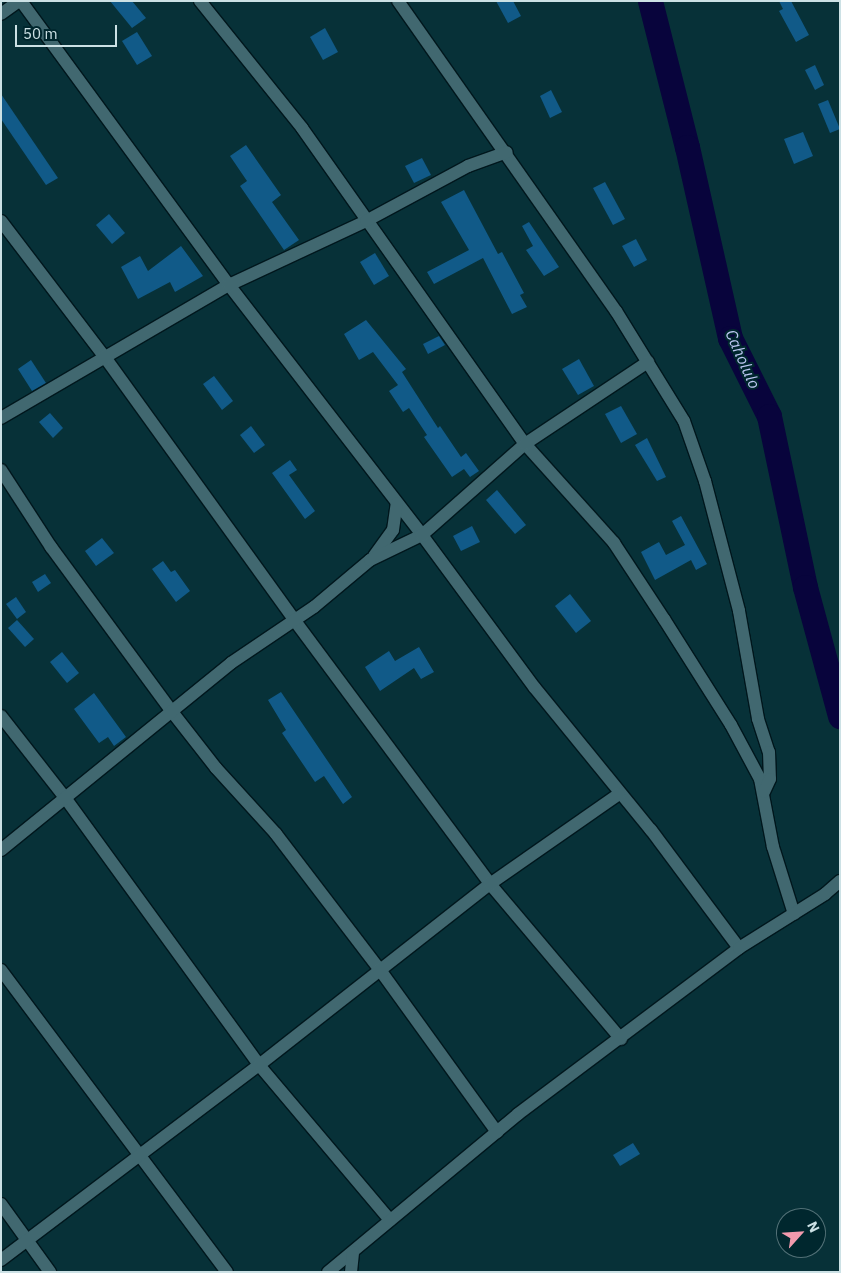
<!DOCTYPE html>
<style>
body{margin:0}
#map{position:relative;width:841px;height:1273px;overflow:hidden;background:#073138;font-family:"IBM Plex Sans",sans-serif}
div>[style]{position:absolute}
.river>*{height:25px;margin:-12.5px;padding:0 12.5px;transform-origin:12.5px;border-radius:12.5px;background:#08043c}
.building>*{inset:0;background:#115a88}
.roads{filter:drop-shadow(1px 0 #00171d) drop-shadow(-1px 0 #00171d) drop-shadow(0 1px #00171d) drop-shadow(0 -1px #00171d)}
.minor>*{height:12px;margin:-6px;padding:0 6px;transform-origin:6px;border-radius:6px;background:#416870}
span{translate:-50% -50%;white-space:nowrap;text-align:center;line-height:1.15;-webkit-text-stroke:4px #00272e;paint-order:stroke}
.water-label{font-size:16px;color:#bdc8f3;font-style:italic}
.frame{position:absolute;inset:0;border:2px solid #cce1e5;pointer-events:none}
.north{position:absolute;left:776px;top:1208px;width:50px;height:50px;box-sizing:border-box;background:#00272e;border:1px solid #527177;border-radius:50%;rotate:64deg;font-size:14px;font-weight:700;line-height:20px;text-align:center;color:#cce1e5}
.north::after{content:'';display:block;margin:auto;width:18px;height:22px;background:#f29aad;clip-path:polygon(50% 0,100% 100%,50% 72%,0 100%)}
.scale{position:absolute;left:15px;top:25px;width:102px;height:22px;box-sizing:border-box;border:2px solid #cce1e5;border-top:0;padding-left:6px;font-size:15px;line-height:18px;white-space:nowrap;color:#cce1e5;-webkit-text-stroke:4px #00272e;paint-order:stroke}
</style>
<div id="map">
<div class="river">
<i style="left:650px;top:1px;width:151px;rotate:75.8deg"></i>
<i style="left:687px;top:147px;width:196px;rotate:77.3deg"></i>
<i style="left:730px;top:338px;width:87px;rotate:63.4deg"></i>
<i style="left:769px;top:416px;width:175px;rotate:78.1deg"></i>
<i style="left:805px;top:587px;width:134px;rotate:74.8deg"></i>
</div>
<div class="building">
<i style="clip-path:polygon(110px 1px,132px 1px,146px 18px,132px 28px)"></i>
<i style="clip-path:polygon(496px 1px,513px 1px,521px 16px,508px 23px)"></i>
<i style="clip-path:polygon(779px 1px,791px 1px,809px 35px,796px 42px,779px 11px,783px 9px)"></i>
<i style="clip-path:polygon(325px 28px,338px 52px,323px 60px,310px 37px)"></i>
<i style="clip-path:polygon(137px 32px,152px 56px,137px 65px,122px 41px)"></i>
<i style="clip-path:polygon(815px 65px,824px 85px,815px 90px,805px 70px)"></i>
<i style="clip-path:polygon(551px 90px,562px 112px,550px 118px,540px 96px)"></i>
<i style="clip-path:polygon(1px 94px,58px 178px,46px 185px,1px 119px)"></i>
<i style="clip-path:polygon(828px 100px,840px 129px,830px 133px,818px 104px)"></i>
<i style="clip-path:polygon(803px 132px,813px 156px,794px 164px,784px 139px)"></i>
<i style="clip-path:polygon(246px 145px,281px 195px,272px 202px,299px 240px,284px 250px,240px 186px,247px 181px,230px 156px)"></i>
<i style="clip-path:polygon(422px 158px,431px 175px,414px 183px,405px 166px)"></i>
<i style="clip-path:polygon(605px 182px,625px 219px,613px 225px,593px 188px)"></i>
<i style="clip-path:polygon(464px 190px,498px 254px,502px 252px,524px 293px,520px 295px,527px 307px,512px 314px,483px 258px,434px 284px,427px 272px,469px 250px,441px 202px)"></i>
<i style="clip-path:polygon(109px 214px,125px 233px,112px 244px,96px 225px)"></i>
<i style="clip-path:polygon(529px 222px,559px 267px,544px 276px,526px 250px,533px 246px,522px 226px)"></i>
<i style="clip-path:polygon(636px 239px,647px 260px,634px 267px,622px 246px)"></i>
<i style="clip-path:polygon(181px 246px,203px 276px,175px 292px,170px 282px,138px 299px,121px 267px,140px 256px,148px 271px)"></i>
<i style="clip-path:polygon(375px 253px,389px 276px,374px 285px,360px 262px)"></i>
<i style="clip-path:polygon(366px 320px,406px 369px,402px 372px,438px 428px,440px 426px,461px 457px,466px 453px,479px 471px,470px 477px,464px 469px,452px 477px,424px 437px,427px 435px,409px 408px,403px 412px,389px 391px,398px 385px,373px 352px,359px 360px,344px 334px)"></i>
<i style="clip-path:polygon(439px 336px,445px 345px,428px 354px,423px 344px)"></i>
<i style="clip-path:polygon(579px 359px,594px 386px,578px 395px,562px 369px)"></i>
<i style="clip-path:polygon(31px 360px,46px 383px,32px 391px,18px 369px)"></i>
<i style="clip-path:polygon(214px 376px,233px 401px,222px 410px,203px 384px)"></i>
<i style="clip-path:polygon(621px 406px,637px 434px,621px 443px,605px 414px)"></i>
<i style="clip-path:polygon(50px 413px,63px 428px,53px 438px,39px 422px)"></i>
<i style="clip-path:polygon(251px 426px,265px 445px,254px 453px,240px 435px)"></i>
<i style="clip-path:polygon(647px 438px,666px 477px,657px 481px,635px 445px)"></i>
<i style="clip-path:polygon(290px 460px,297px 470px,289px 475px,315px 511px,305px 519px,272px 473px)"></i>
<i style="clip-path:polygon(497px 490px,526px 525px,515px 534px,486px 500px)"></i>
<i style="clip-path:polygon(681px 516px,707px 564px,696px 570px,691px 560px,655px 580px,641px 552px,659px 542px,666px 555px,685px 545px,672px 521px)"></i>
<i style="clip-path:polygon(472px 526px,480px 542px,461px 551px,453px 536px)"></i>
<i style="clip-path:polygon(102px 538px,114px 553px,96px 566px,85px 551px)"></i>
<i style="clip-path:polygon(163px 561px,171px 572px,175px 570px,190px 591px,176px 602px,152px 569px)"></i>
<i style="clip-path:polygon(45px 574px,51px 583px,38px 592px,32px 582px)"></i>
<i style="clip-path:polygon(570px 594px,591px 621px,576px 633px,555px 606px)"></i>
<i style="clip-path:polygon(16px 597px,26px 612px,17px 619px,6px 604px)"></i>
<i style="clip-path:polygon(17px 620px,34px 639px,25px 647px,8px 628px)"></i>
<i style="clip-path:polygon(419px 647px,434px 672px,421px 679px,414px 668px,380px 691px,365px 667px,389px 651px,395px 661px)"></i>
<i style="clip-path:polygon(62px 652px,79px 673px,67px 683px,50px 662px)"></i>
<i style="clip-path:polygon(281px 692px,352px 797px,343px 804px,324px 776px,315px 782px,282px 733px,286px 730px,268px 700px)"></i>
<i style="clip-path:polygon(94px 693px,126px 737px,114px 746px,108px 737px,99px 743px,74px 709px)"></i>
<i style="clip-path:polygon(633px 1143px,640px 1154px,620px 1166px,613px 1155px)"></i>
</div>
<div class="roads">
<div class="minor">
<i style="left:21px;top:1px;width:352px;rotate:53.8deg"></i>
<i style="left:229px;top:285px;width:316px;rotate:52.3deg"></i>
<i style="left:422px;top:535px;width:190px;rotate:53.6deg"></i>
<i style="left:535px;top:688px;width:183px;rotate:50.8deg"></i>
<i style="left:651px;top:830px;width:147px;rotate:53.3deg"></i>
<i style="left:200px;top:1px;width:163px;rotate:51.2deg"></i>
<i style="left:302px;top:128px;width:387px;rotate:54.8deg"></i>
<i style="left:525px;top:444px;width:133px;rotate:48deg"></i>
<i style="left:614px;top:543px;width:91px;rotate:56.7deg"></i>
<i style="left:664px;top:619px;width:125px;rotate:57.7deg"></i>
<i style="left:731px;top:725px;width:61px;rotate:61.8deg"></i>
<i style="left:760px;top:779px;width:69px;rotate:79.2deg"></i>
<i style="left:773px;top:847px;width:70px;rotate:72.6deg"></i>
<i style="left:398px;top:1px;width:379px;rotate:54.9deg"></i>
<i style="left:616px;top:311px;width:129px;rotate:58.3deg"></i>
<i style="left:684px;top:421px;width:64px;rotate:70.7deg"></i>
<i style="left:705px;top:481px;width:134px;rotate:75.3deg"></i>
<i style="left:739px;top:611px;width:110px;rotate:80deg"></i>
<i style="left:758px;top:719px;width:35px;rotate:72deg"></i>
<i style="left:769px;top:752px;width:27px;rotate:88deg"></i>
<i style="left:770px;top:779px;width:14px;rotate:115deg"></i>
<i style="left:1px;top:14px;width:22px;rotate:-36deg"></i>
<i style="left:1px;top:221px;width:170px;rotate:52.7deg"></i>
<i style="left:104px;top:356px;width:327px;rotate:54.2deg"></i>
<i style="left:295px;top:621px;width:327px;rotate:53.4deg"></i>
<i style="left:490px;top:884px;width:203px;rotate:49.8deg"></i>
<i style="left:1px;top:418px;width:264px;rotate:-30.3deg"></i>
<i style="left:229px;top:285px;width:151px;rotate:-25deg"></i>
<i style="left:366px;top:221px;width:116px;rotate:-28.3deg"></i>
<i style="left:468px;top:166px;width:41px;rotate:-19.7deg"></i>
<i style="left:1px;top:470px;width:92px;rotate:57deg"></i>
<i style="left:51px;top:547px;width:206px;rotate:53.7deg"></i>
<i style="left:173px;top:713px;width:70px;rotate:52deg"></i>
<i style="left:216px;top:768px;width:89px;rotate:47.7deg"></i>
<i style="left:276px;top:834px;width:171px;rotate:52.6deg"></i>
<i style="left:380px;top:970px;width:200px;rotate:54.2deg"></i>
<i style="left:374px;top:556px;width:32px;rotate:-54deg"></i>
<i style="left:393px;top:530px;width:27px;rotate:-82deg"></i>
<i style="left:1px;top:716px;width:105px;rotate:51.9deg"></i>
<i style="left:66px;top:799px;width:329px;rotate:54deg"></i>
<i style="left:259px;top:1065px;width:203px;rotate:49.8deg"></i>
<i style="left:1px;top:850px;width:296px;rotate:-39.1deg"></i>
<i style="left:231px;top:663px;width:100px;rotate:-34deg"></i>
<i style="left:314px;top:607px;width:73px;rotate:-40deg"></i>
<i style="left:370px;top:560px;width:58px;rotate:-25.7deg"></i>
<i style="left:422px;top:535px;width:137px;rotate:-41.5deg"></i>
<i style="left:525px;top:444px;width:148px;rotate:-33.7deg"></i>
<i style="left:1px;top:970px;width:377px;rotate:53.2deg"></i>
<i style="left:1px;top:1204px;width:84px;rotate:54.2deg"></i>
<i style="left:1px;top:1260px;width:323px;rotate:-37.1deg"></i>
<i style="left:259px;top:1065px;width:293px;rotate:-38.1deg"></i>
<i style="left:490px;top:884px;width:157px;rotate:-34.9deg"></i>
<i style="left:328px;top:1272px;width:247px;rotate:-39.7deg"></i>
<i style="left:518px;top:1114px;width:276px;rotate:-36.9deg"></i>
<i style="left:739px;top:948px;width:102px;rotate:-32.1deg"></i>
<i style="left:825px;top:894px;width:20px;rotate:-41deg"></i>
<i style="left:351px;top:1272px;width:20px;rotate:-84deg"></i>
</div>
</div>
<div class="water-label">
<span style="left:743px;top:359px;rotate:66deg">Caholulo</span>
</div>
<div class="frame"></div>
<div class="north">N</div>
<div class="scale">50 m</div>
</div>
